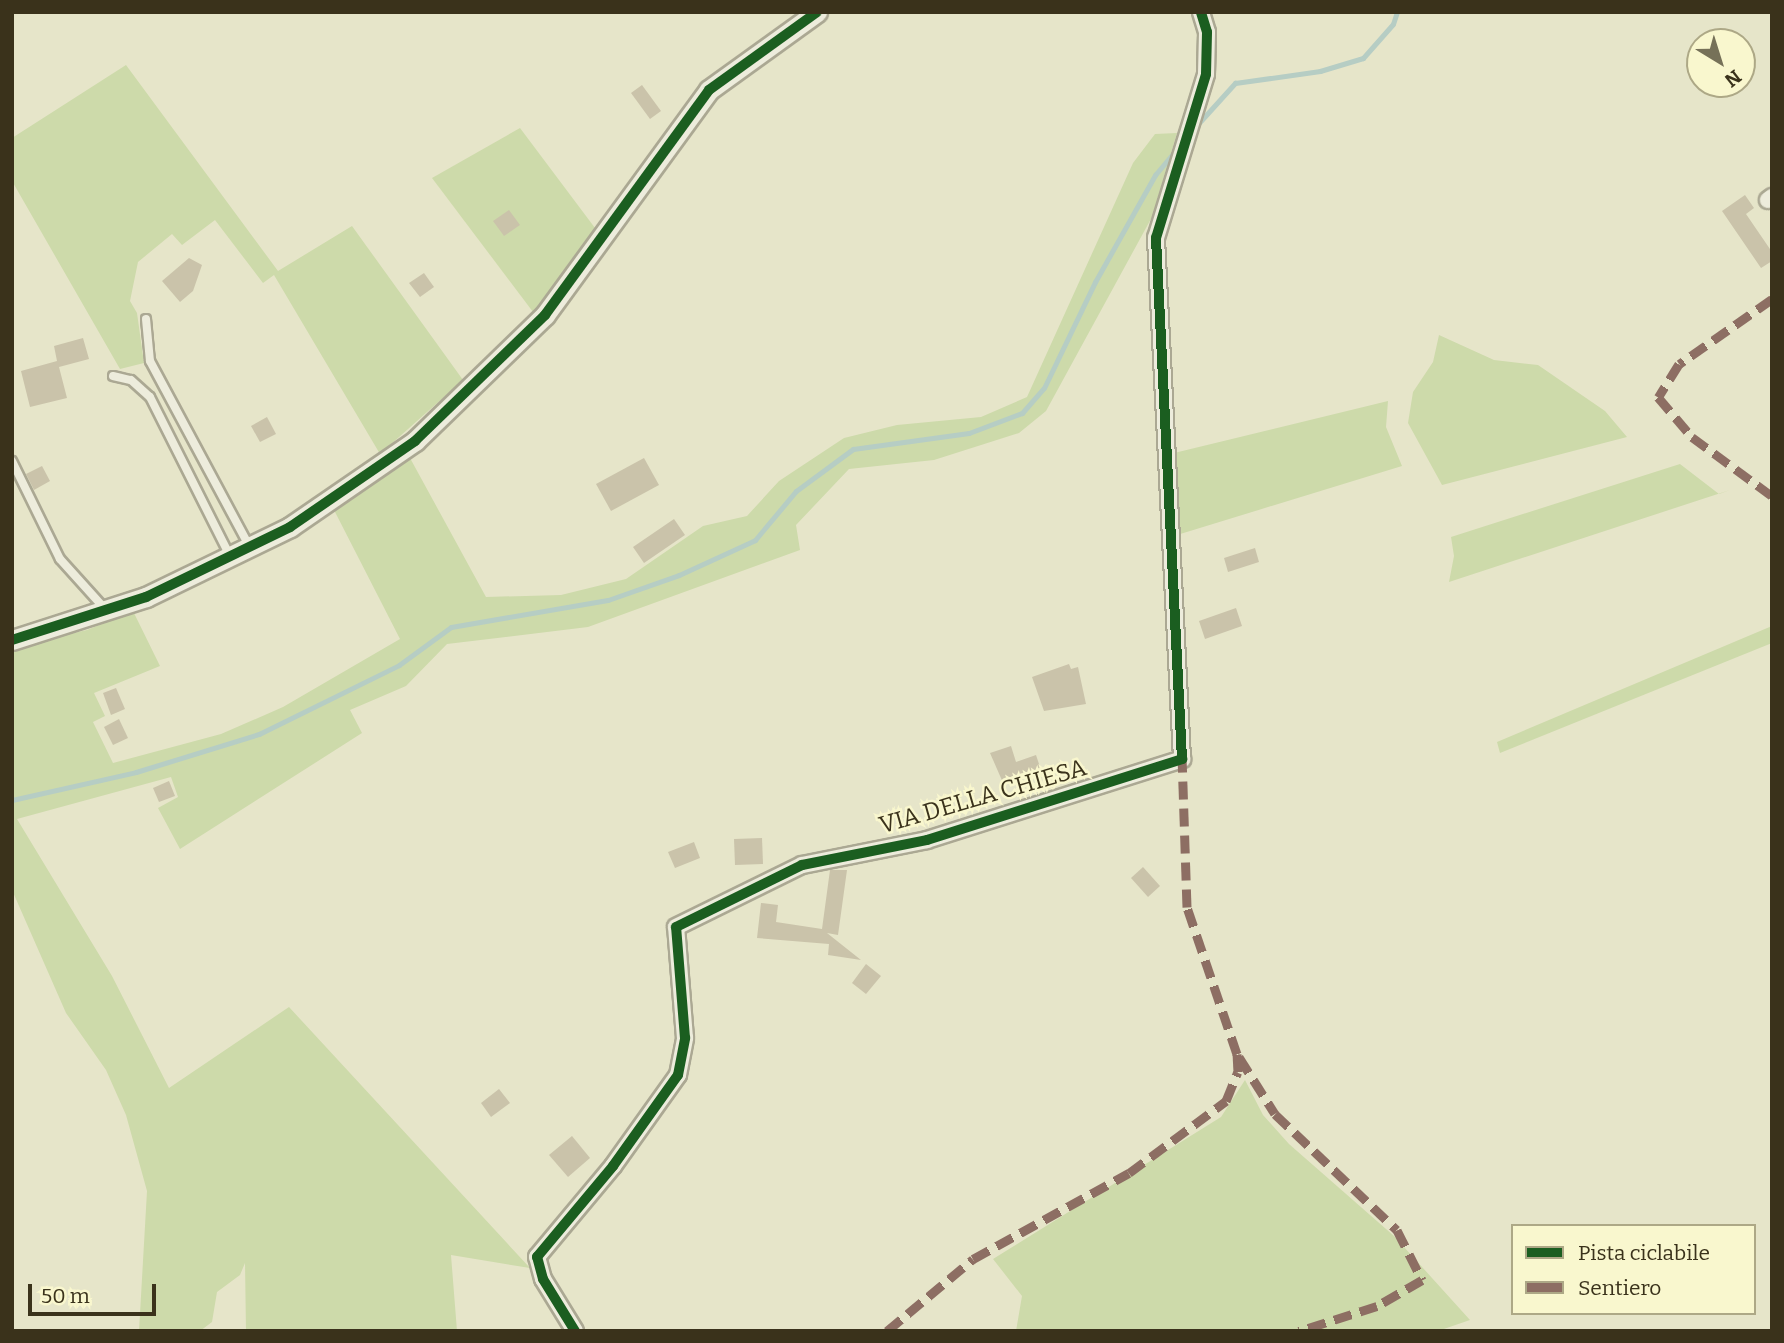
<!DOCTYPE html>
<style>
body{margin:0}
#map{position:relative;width:1784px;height:1343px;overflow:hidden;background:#e6e5c9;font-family:Bitter,serif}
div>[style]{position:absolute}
.green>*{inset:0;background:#cddaaa}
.stream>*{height:5px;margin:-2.5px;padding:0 2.5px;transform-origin:2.5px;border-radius:2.5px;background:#b6cdc4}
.building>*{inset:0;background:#cac3aa}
.roads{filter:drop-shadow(2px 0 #aba893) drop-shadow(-2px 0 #aba893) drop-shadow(0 2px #aba893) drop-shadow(0 -2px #aba893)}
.service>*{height:8px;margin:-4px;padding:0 4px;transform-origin:4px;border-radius:4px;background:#edecdc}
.minor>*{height:16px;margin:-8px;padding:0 8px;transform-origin:8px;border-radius:8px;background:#edecdc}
.tertiary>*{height:19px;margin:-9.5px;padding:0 9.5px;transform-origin:9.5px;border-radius:9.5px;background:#edecdc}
.quiet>*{height:9px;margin-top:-4.5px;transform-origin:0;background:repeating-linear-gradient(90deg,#8d6e63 0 18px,transparent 0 27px)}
.cycleway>*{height:10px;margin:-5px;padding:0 5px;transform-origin:5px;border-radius:5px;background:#1b5e20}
span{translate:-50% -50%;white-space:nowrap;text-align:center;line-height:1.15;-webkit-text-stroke:5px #f9f7ce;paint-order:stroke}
.street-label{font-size:24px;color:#3a321b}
.frame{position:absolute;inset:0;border:14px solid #3a321b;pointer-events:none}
.legend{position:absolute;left:1511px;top:1224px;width:245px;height:91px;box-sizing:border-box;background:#f9f7ce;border:2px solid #ada886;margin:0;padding:9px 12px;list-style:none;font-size:21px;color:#3a321b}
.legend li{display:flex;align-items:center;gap:14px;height:35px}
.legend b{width:35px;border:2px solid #ada886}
.north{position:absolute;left:1686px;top:28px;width:70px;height:70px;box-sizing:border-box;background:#f9f7ce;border:2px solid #ada886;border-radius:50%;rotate:142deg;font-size:19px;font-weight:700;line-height:28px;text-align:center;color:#3a321b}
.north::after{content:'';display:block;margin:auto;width:24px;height:32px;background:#767158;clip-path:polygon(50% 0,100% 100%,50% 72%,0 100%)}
.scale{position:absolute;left:28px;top:1284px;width:128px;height:32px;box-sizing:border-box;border:4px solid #3a321b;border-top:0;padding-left:9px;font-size:21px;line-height:24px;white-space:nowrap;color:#3a321b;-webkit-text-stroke:5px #f9f7ce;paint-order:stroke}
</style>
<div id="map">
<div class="green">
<i style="clip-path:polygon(126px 65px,278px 271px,352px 226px,463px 380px,380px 454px,274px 275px,263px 283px,215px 220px,182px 245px,172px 234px,138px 262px,130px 301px,137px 313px,144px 363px,120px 369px,12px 181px,12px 138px)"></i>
<i style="clip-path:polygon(520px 128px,598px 232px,533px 312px,432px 178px)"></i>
<i style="clip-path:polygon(1177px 133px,1152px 217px,1046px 411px,1019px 433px,934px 460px,849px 469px,796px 525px,800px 550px,588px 627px,447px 644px,406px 686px,350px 710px,362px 733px,180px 849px,158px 808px,178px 797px,171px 777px,17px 819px,112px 976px,169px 1088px,289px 1007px,530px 1268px,451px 1255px,457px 1331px,246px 1331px,245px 1263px,240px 1275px,217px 1292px,212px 1322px,200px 1331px,139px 1331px,147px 1191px,126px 1115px,106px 1070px,66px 1013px,12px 890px,12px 647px,87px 630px,133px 611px,160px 666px,94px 693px,105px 716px,93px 722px,113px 763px,221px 734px,283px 707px,400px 639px,334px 510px,410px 458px,486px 597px,561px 595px,626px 579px,703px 526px,747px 516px,779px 481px,844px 438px,897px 425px,981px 417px,1027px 397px,1133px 163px,1155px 134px)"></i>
<i style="clip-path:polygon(1439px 335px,1494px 360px,1538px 365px,1605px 411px,1627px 437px,1442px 485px,1408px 423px,1413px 392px,1433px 362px)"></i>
<i style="clip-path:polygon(1388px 401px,1386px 427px,1402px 466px,1177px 535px,1170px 454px)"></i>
<i style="clip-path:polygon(1680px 464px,1719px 494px,1730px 490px,1449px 582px,1454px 556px,1451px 537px)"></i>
<i style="clip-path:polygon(1772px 626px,1772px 643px,1500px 753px,1497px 742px)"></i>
<i style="clip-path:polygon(1245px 1080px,1263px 1115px,1289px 1144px,1394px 1236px,1470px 1320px,1438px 1331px,1016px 1331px,1022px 1296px,993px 1259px,1221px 1117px)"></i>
</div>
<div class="stream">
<i style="left:1197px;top:125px;width:57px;rotate:-47.9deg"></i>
<i style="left:1235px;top:83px;width:86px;rotate:-8deg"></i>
<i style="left:1320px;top:71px;width:45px;rotate:-16.8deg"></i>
<i style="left:1363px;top:58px;width:45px;rotate:-48.6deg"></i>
<i style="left:1393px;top:24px;width:13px;rotate:-72deg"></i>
<i style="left:12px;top:800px;width:127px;rotate:-12.7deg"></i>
<i style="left:136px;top:772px;width:129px;rotate:-17.2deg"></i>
<i style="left:259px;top:734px;width:156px;rotate:-26.2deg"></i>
<i style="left:399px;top:665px;width:64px;rotate:-36.2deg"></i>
<i style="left:451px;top:627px;width:159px;rotate:-9.8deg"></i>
<i style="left:608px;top:600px;width:75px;rotate:-19.4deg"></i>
<i style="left:679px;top:575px;width:84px;rotate:-24.7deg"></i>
<i style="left:755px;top:540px;width:64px;rotate:-50.1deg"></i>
<i style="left:796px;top:491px;width:71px;rotate:-36.4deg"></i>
<i style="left:853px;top:449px;width:117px;rotate:-7.9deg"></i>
<i style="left:969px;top:433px;width:57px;rotate:-20.7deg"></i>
<i style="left:1022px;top:413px;width:33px;rotate:-49deg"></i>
<i style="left:1044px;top:388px;width:118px;rotate:-64.3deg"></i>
<i style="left:1095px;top:282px;width:123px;rotate:-60.7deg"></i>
<i style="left:1155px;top:175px;width:34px;rotate:-50deg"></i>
</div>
<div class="building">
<i style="clip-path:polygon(642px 85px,661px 111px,650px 119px,631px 93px)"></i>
<i style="clip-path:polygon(1745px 195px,1754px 208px,1746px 214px,1772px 252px,1772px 261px,1761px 268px,1722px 211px)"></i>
<i style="clip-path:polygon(509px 210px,520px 225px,504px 236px,493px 221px)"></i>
<i style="clip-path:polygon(189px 258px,202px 265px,193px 291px,180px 302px,162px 281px)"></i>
<i style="clip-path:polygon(424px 273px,434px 287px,420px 297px,409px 283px)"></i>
<i style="clip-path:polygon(83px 338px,89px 359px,59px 367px,67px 398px,30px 407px,21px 371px,57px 361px,54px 346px)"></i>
<i style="clip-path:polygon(267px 417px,276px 434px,260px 442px,251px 426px)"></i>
<i style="clip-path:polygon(644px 458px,659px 485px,611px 511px,596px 484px)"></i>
<i style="clip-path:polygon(42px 466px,50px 481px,34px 490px,26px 474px)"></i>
<i style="clip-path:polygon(674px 519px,685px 535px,644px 563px,633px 547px)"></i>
<i style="clip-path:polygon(1255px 548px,1259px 562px,1228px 572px,1224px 558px)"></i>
<i style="clip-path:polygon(1236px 608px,1242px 626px,1205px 639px,1199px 621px)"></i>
<i style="clip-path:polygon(1069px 664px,1071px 669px,1078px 667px,1086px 704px,1044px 711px,1032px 677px)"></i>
<i style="clip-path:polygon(116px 688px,125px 709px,111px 715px,103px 693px)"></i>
<i style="clip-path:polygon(119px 719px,128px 738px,113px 745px,104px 727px)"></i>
<i style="clip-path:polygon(1011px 746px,1016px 762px,1036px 755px,1042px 773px,1004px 785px,990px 753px)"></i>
<i style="clip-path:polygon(169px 781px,175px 796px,159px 802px,153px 788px)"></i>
<i style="clip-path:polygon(762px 838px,763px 864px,735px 865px,734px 839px)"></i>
<i style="clip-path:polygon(694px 842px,700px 858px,675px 868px,668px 852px)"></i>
<i style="clip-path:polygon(1143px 867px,1160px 886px,1148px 897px,1131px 878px)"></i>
<i style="clip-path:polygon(830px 870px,847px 870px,838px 935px,827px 933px,861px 960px,828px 955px,829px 944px,757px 938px,761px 903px,778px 905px,776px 922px,822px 929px)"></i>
<i style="clip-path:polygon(866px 964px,881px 976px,866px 994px,852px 983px)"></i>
<i style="clip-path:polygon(499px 1089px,510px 1103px,491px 1117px,481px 1103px)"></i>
<i style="clip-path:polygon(572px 1136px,590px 1158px,568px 1177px,549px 1155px)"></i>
</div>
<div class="roads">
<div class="service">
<i style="left:146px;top:319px;width:42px;rotate:84.6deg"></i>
<i style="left:150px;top:361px;width:210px;rotate:61.8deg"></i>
<i style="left:113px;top:376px;width:18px;rotate:13deg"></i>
<i style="left:131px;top:380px;width:25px;rotate:42deg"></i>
<i style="left:150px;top:397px;width:178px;rotate:63.3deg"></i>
<i style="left:12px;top:461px;width:109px;rotate:63.9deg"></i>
<i style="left:60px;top:559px;width:67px;rotate:48deg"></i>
</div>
<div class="minor">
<i style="left:1768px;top:200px;width:5px;rotate:-37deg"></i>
<i style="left:575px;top:1331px;width:61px;rotate:-121.6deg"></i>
<i style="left:543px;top:1279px;width:23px;rotate:-105deg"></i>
<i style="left:537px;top:1257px;width:119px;rotate:-50.1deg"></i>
<i style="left:613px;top:1166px;width:112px;rotate:-54.5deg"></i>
<i style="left:678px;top:1075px;width:38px;rotate:-79deg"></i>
<i style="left:685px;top:1038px;width:111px;rotate:-94.6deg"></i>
<i style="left:676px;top:927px;width:140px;rotate:-26.2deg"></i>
<i style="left:802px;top:865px;width:127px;rotate:-11.3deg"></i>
<i style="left:927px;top:840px;width:268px;rotate:-17.6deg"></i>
<i style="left:1182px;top:759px;width:522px;rotate:-92.86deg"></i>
<i style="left:1156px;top:238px;width:171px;rotate:-73deg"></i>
<i style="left:1206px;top:74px;width:42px;rotate:-88.6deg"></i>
<i style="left:1207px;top:32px;width:21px;rotate:-107deg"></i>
</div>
<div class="tertiary">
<i style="left:12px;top:640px;width:141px;rotate:-17.8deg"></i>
<i style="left:146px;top:597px;width:160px;rotate:-25.9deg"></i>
<i style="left:290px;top:527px;width:152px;rotate:-34.5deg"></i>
<i style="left:415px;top:441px;width:181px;rotate:-44.1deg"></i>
<i style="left:545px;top:315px;width:278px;rotate:-53.9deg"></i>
<i style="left:709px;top:90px;width:133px;rotate:-35.8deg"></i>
</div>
</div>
<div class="quiet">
<i style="left:1772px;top:299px;width:113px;rotate:145deg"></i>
<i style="left:1679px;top:364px;width:39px;rotate:122deg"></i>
<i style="left:1658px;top:397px;width:52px;rotate:49.6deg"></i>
<i style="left:1692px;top:437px;width:99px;rotate:36.4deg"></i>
<i style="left:1239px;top:1057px;width:67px;rotate:57.7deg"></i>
<i style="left:1275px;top:1114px;width:168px;rotate:43.6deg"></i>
<i style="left:1397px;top:1230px;width:56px;rotate:63.4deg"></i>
<i style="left:1422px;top:1280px;width:52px;rotate:150deg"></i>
<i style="left:1377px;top:1306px;width:82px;rotate:162.2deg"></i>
<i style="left:887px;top:1331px;width:112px;rotate:-39.9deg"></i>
<i style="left:973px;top:1259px;width:178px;rotate:-28.9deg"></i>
<i style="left:1129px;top:1173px;width:121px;rotate:-36.6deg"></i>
<i style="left:1226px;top:1101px;width:31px;rotate:-68deg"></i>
<i style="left:1238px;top:1072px;width:18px;rotate:-93deg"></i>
<i style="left:1237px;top:1054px;width:155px;rotate:-108.8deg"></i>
<i style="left:1187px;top:907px;width:148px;rotate:-91.9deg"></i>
</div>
<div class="cycleway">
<i style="left:12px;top:640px;width:141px;rotate:-17.8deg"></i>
<i style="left:146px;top:597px;width:160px;rotate:-25.9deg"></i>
<i style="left:290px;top:527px;width:152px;rotate:-34.5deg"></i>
<i style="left:415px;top:441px;width:181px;rotate:-44.1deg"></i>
<i style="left:545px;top:315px;width:278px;rotate:-53.9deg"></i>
<i style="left:709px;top:90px;width:133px;rotate:-35.8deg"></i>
<i style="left:575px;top:1331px;width:61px;rotate:-121.6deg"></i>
<i style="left:543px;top:1279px;width:23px;rotate:-105deg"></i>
<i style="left:537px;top:1257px;width:119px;rotate:-50.1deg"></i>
<i style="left:613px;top:1166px;width:112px;rotate:-54.5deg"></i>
<i style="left:678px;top:1075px;width:38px;rotate:-79deg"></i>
<i style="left:685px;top:1038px;width:111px;rotate:-94.6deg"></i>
<i style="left:676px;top:927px;width:140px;rotate:-26.2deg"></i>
<i style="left:802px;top:865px;width:127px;rotate:-11.3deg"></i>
<i style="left:927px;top:840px;width:268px;rotate:-17.6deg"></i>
<i style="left:1182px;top:759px;width:522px;rotate:-92.86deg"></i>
<i style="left:1156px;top:238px;width:171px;rotate:-73deg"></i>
<i style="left:1206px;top:74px;width:42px;rotate:-88.6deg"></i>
<i style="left:1207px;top:32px;width:21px;rotate:-107deg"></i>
</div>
<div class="street-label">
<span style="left:983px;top:797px;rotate:-16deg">VIA DELLA CHIESA</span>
</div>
<div class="frame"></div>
<ul class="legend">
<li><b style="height:9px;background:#1b5e20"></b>Pista ciclabile</li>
<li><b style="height:9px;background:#8d6e63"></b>Sentiero</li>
</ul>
<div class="north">N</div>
<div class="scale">50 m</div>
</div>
